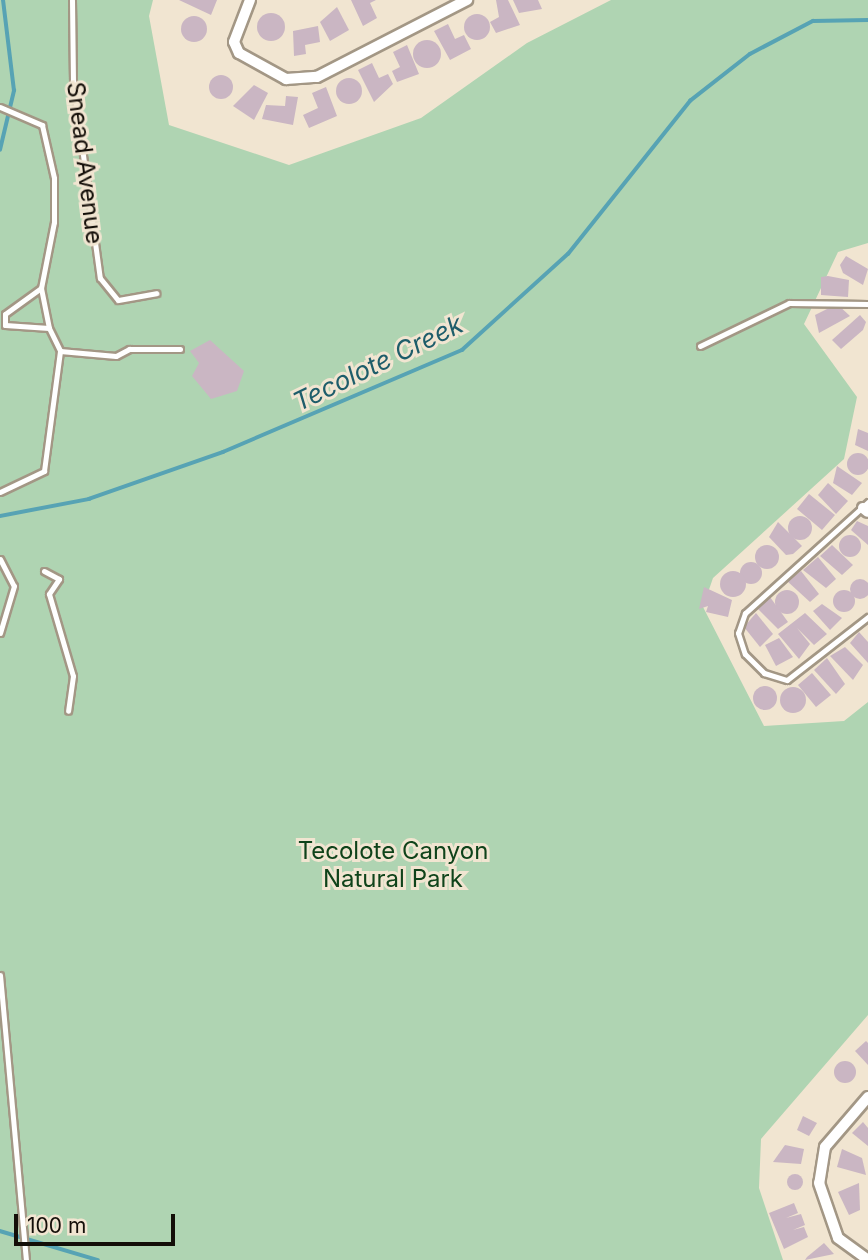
<!DOCTYPE html>
<style>
body{margin:0}
#map{position:relative;width:868px;height:1260px;overflow:hidden;background:#f1e5d1;font-family:Inter,sans-serif}
div>[style]{position:absolute}
.green>*{inset:0;background:#afd4b2}
.stream>*{height:3.5px;margin:-1.75px;padding:0 1.75px;transform-origin:1.75px;border-radius:1.75px;background:#57a3b4}
.building>*{inset:0;background:#cab6c3}
.round{border-radius:50%}
.roads{filter:drop-shadow(2px 0 #a39785) drop-shadow(-2px 0 #a39785) drop-shadow(0 2px #a39785) drop-shadow(0 -2px #a39785)}
.lane>*{height:5px;margin:-2.5px;padding:0 2.5px;transform-origin:2.5px;border-radius:2.5px;background:#fff}
.street>*{height:10px;margin:-5px;padding:0 5px;transform-origin:5px;border-radius:5px;background:#fff}
span{translate:-50% -50%;white-space:nowrap;text-align:center;line-height:1.15;-webkit-text-stroke:6px #f1e5d1;paint-order:stroke}
.street-label{font-size:24px;color:#130e08}
.park-label{font-size:24px;color:#0f431a}
.water-label{font-size:26px;color:#1e5d6a;font-style:italic}
.scale{position:absolute;left:14px;top:1214px;width:161px;height:32px;box-sizing:border-box;border:4px solid #130e08;border-top:0;padding-left:9px;font-size:21px;line-height:24px;white-space:nowrap;color:#130e08;-webkit-text-stroke:5px #f1e5d1;paint-order:stroke}
</style>
<div id="map">
<div class="green">
<i style="clip-path:polygon(0 0,153px 0,149px 16px,169px 125px,289px 165px,421px 118px,527px 43px,611px 0,868px 0,868px 243px,838px 252px,804px 324px,857px 397px,844px 459px,713px 578px,703px 607px,764px 726px,844px 721px,868px 702px,868px 1015px,761px 1139px,759px 1188px,783px 1260px,0 1260px)"></i>
</div>
<div class="stream">
<i style="left:0;top:150px;width:61px;rotate:-76.7deg"></i>
<i style="left:14px;top:91px;width:92px;rotate:-96.9deg"></i>
<i style="left:0;top:516px;width:91px;rotate:-10.8deg"></i>
<i style="left:89px;top:499px;width:142px;rotate:-19.3deg"></i>
<i style="left:223px;top:452px;width:260px;rotate:-23.1deg"></i>
<i style="left:462px;top:350px;width:143px;rotate:-42.2deg"></i>
<i style="left:568px;top:254px;width:196px;rotate:-51.4deg"></i>
<i style="left:690px;top:101px;width:76px;rotate:-38.1deg"></i>
<i style="left:750px;top:54px;width:71px;rotate:-27.6deg"></i>
<i style="left:813px;top:21px;width:55px;rotate:-1deg"></i>
<i style="left:0;top:1231px;width:102px;rotate:16.5deg"></i>
</div>
<div class="building">
<i style="clip-path:polygon(179px 0,217px 0,211px 15px)"></i>
<i style="clip-path:polygon(351px 0,376px 0,370px 3px,377px 18px,363px 26px)"></i>
<i style="clip-path:polygon(496px 0,508px 0,520px 25px,496px 33px,490px 22px,499px 17px)"></i>
<i style="clip-path:polygon(513px 0,538px 0,542px 9px,519px 13px)"></i>
<i style="clip-path:polygon(337px 7px,349px 30px,330px 41px,320px 22px)"></i>
<i class="round" style="left:257px;top:13px;width:28px;height:28px"></i>
<i class="round" style="left:464px;top:14px;width:26px;height:26px"></i>
<i class="round" style="left:181px;top:16px;width:26px;height:26px"></i>
<i style="clip-path:polygon(448px 24px,455px 39px,464px 35px,471px 49px,450px 60px,434px 31px)"></i>
<i style="clip-path:polygon(318px 26px,320px 42px,305px 45px,306px 54px,294px 56px,293px 31px)"></i>
<i class="round" style="left:413px;top:40px;width:28px;height:28px"></i>
<i style="clip-path:polygon(407px 45px,419px 74px,397px 82px,392px 71px,400px 67px,393px 52px)"></i>
<i style="clip-path:polygon(372px 63px,379px 78px,388px 74px,393px 84px,374px 102px,358px 70px)"></i>
<i class="round" style="left:209px;top:75px;width:24px;height:24px"></i>
<i class="round" style="left:336px;top:78px;width:26px;height:26px"></i>
<i style="clip-path:polygon(254px 85px,268px 93px,254px 120px,233px 106px)"></i>
<i style="clip-path:polygon(326px 87px,337px 116px,309px 128px,303px 115px,318px 108px,312px 93px)"></i>
<i style="clip-path:polygon(286px 96px,298px 97px,293px 125px,262px 119px,266px 105px,285px 106px)"></i>
<i style="clip-path:polygon(846px 256px,868px 269px,863px 285px,843px 273px,840px 265px)"></i>
<i style="clip-path:polygon(828px 276px,849px 280px,848px 297px,821px 295px,821px 277px)"></i>
<i style="clip-path:polygon(837px 304px,850px 316px,819px 333px,815px 315px)"></i>
<i style="clip-path:polygon(860px 315px,866px 322px,863px 330px,841px 349px,832px 340px)"></i>
<i style="clip-path:polygon(210px 340px,244px 371px,237px 391px,211px 399px,192px 376px,199px 363px,190px 351px)"></i>
<i style="clip-path:polygon(858px 429px,868px 433px,868px 451px,855px 445px)"></i>
<i class="round" style="left:847px;top:453px;width:22px;height:22px"></i>
<i style="clip-path:polygon(837px 466px,862px 483px,852px 495px,833px 483px)"></i>
<i style="clip-path:polygon(828px 483px,848px 501px,836px 514px,818px 495px)"></i>
<i style="clip-path:polygon(809px 494px,835px 515px,822px 530px,797px 509px)"></i>
<i class="round" style="left:788px;top:516px;width:24px;height:24px"></i>
<i style="clip-path:polygon(857px 521px,868px 526px,868px 545px,851px 530px)"></i>
<i style="clip-path:polygon(778px 522px,802px 546px,793px 554px,786px 555px,769px 537px)"></i>
<i class="round" style="left:839px;top:535px;width:22px;height:22px"></i>
<i class="round" style="left:755px;top:545px;width:24px;height:24px"></i>
<i style="clip-path:polygon(832px 545px,853px 565px,842px 575px,820px 556px)"></i>
<i style="clip-path:polygon(818px 557px,836px 579px,826px 588px,803px 570px)"></i>
<i class="round" style="left:740px;top:562px;width:22px;height:22px"></i>
<i style="clip-path:polygon(801px 571px,819px 594px,810px 602px,787px 581px)"></i>
<i class="round" style="left:720px;top:571px;width:26px;height:26px"></i>
<i class="round" style="left:850px;top:579px;width:20px;height:20px"></i>
<i style="clip-path:polygon(704px 587px,732px 600px,728px 617px,706px 612px,708px 606px,699px 609px)"></i>
<i class="round" style="left:833px;top:590px;width:22px;height:22px"></i>
<i class="round" style="left:775px;top:590px;width:24px;height:24px"></i>
<i style="clip-path:polygon(770px 597px,788px 622px,778px 629px,758px 609px)"></i>
<i style="clip-path:polygon(822px 604px,842px 618px,830px 630px,813px 611px)"></i>
<i style="clip-path:polygon(756px 613px,773px 634px,760px 647px,744px 627px)"></i>
<i style="clip-path:polygon(805px 613px,827px 634px,814px 645px,797px 628px,810px 644px,799px 659px,778px 634px)"></i>
<i style="clip-path:polygon(859px 632px,868px 642px,868px 663px,850px 643px)"></i>
<i style="clip-path:polygon(779px 638px,793px 657px,776px 666px,765px 645px)"></i>
<i style="clip-path:polygon(845px 647px,863px 665px,853px 680px,830px 656px)"></i>
<i style="clip-path:polygon(827px 658px,845px 684px,836px 694px,814px 670px)"></i>
<i style="clip-path:polygon(812px 673px,831px 695px,816px 707px,798px 685px)"></i>
<i class="round" style="left:753px;top:686px;width:24px;height:24px"></i>
<i class="round" style="left:780px;top:687px;width:26px;height:26px"></i>
<i style="clip-path:polygon(866px 1041px,868px 1043px,868px 1065px,855px 1051px)"></i>
<i class="round" style="left:834px;top:1061px;width:22px;height:22px"></i>
<i style="clip-path:polygon(803px 1116px,817px 1123px,809px 1136px,797px 1130px)"></i>
<i style="clip-path:polygon(863px 1122px,868px 1128px,868px 1146px,852px 1133px)"></i>
<i style="clip-path:polygon(785px 1145px,804px 1149px,801px 1164px,773px 1162px)"></i>
<i style="clip-path:polygon(842px 1149px,862px 1158px,866px 1175px,837px 1167px)"></i>
<i class="round" style="left:787px;top:1174px;width:16px;height:16px"></i>
<i style="clip-path:polygon(859px 1183px,860px 1210px,849px 1215px,838px 1192px)"></i>
<i style="clip-path:polygon(794px 1203px,798px 1213px,786px 1218px,801px 1214px,805px 1225px,793px 1230px,804px 1227px,808px 1237px,784px 1249px,769px 1213px)"></i>
<i style="clip-path:polygon(824px 1243px,834px 1254px,805px 1260px,807px 1257px)"></i>
</div>
<div class="roads">
<div class="lane">
<i style="left:72px;top:0;width:82px;rotate:89.3deg"></i>
<i style="left:73px;top:82px;width:198px;rotate:82.2deg"></i>
<i style="left:100px;top:278px;width:28px;rotate:51deg"></i>
<i style="left:118px;top:300px;width:39px;rotate:-10deg"></i>
<i style="left:0;top:107px;width:46px;rotate:23.2deg"></i>
<i style="left:42px;top:125px;width:54px;rotate:77.2deg"></i>
<i style="left:54px;top:178px;width:44px;rotate:90deg"></i>
<i style="left:54px;top:222px;width:67px;rotate:101.1deg"></i>
<i style="left:41px;top:288px;width:44px;rotate:144.2deg"></i>
<i style="left:5px;top:314px;width:11px;rotate:90deg"></i>
<i style="left:5px;top:325px;width:44px;rotate:3.9deg"></i>
<i style="left:49px;top:328px;width:25px;rotate:64deg"></i>
<i style="left:60px;top:351px;width:56px;rotate:5.1deg"></i>
<i style="left:116px;top:356px;width:15px;rotate:-28deg"></i>
<i style="left:129px;top:349px;width:51px"></i>
<i style="left:41px;top:288px;width:41px;rotate:78.7deg"></i>
<i style="left:700px;top:346px;width:99px;rotate:-25.8deg"></i>
<i style="left:789px;top:303px;width:79px;rotate:0.7deg"></i>
<i style="left:0;top:492px;width:49px;rotate:-25.5deg"></i>
<i style="left:44px;top:471px;width:121px;rotate:-82.4deg"></i>
<i style="left:868px;top:502px;width:166px;rotate:137.9deg"></i>
<i style="left:745px;top:613px;width:21px;rotate:109deg"></i>
<i style="left:738px;top:633px;width:22px;rotate:72deg"></i>
<i style="left:745px;top:654px;width:27px;rotate:45deg"></i>
<i style="left:764px;top:673px;width:24px;rotate:17deg"></i>
<i style="left:787px;top:680px;width:103px;rotate:-37.9deg"></i>
<i style="left:0;top:559px;width:30px;rotate:63deg"></i>
<i style="left:14px;top:586px;width:49px;rotate:106.6deg"></i>
<i style="left:44px;top:571px;width:17px;rotate:28deg"></i>
<i style="left:59px;top:579px;width:18px;rotate:124deg"></i>
<i style="left:49px;top:594px;width:85px;rotate:73.7deg"></i>
<i style="left:73px;top:676px;width:35px;rotate:98deg"></i>
<i style="left:0;top:975px;width:286px;rotate:84.8deg"></i>
</div>
<div class="street">
<i style="left:250px;top:0;width:45px;rotate:110.9deg"></i>
<i style="left:234px;top:42px;width:12px;rotate:66deg"></i>
<i style="left:239px;top:53px;width:54px;rotate:29deg"></i>
<i style="left:286px;top:79px;width:31px;rotate:-4deg"></i>
<i style="left:317px;top:77px;width:169px;rotate:-27.2deg"></i>
<i style="left:863px;top:508px;width:6px;rotate:39deg"></i>
<i style="left:868px;top:1097px;width:66px;rotate:130.7deg"></i>
<i style="left:825px;top:1147px;width:36px;rotate:99deg"></i>
<i style="left:819px;top:1183px;width:58px;rotate:70.9deg"></i>
<i style="left:838px;top:1238px;width:37px;rotate:36deg"></i>
</div>
</div>
<div class="street-label">
<span style="left:85px;top:163px;rotate:83deg">Snead Avenue</span>
</div>
<div class="park-label">
<span style="left:393px;top:865px">Tecolote Canyon<br>Natural Park</span>
</div>
<div class="water-label">
<span style="left:378px;top:363px;rotate:-26deg">Tecolote Creek</span>
</div>
<div class="scale">100 m</div>
</div>
